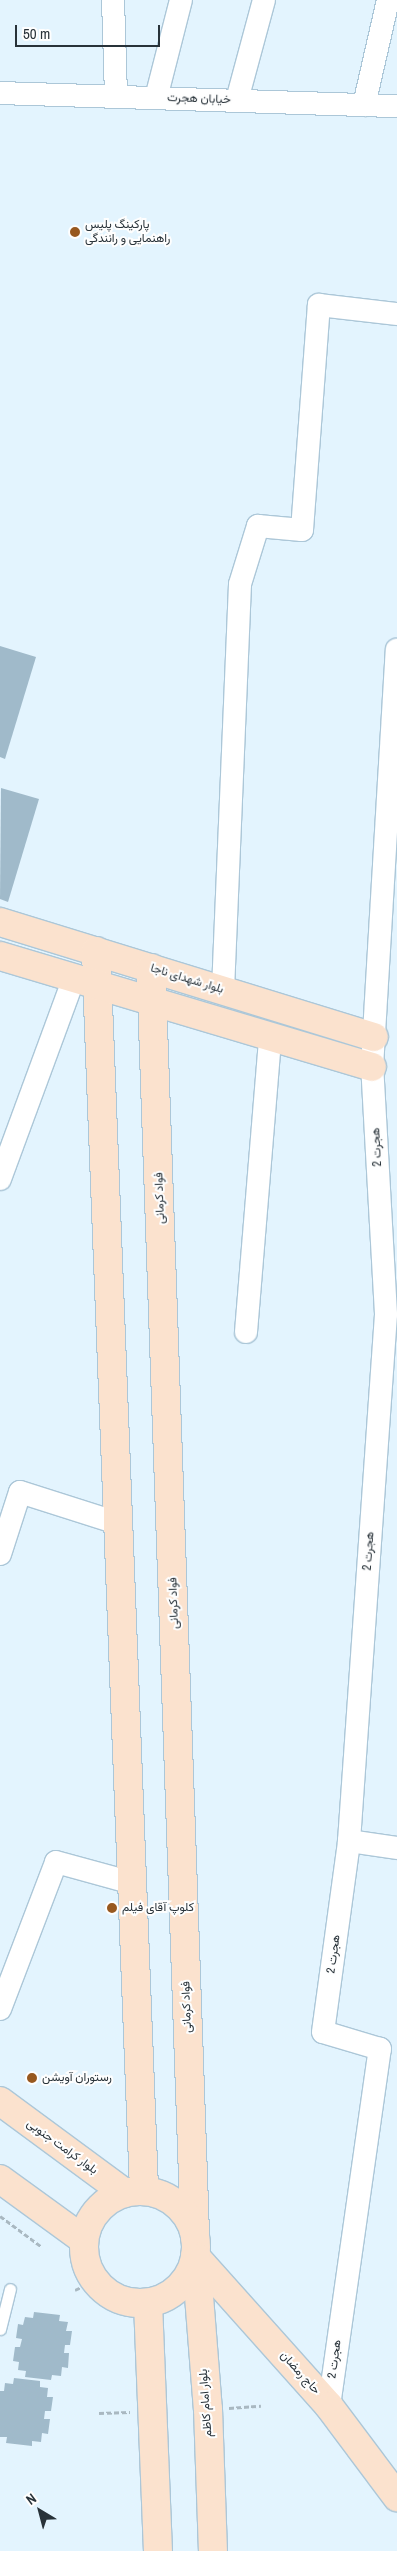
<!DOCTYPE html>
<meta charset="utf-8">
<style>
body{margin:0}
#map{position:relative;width:397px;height:2551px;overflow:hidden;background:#e3f4fe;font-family:"Archivo Narrow",Vazirmatn,sans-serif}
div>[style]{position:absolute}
.building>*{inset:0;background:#a0baca}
.path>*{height:3px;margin-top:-1.5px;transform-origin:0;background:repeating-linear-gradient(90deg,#a9b8c1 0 5px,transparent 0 7.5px)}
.roads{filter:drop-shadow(1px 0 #acc7d8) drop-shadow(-1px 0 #acc7d8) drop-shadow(0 1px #acc7d8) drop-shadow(0 -1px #acc7d8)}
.lane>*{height:11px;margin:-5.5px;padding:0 5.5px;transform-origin:5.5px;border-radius:5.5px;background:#fff}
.street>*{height:22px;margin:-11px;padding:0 11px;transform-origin:11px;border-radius:11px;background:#fff}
.secondary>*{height:28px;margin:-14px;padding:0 14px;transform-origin:14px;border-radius:14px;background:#fbe2ce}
.secondary>.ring{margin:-14px;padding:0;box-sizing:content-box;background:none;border:28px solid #fbe2ce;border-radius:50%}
.dots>*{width:14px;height:14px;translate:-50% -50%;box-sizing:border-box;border:2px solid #fefefe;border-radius:50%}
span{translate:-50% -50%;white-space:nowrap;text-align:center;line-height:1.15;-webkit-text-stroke:4px #fefefe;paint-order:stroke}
.street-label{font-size:12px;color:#283239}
.poi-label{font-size:12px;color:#283239}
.left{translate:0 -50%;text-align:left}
.north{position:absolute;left:15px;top:2486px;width:50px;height:50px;-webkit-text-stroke:4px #fefefe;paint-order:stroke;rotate:323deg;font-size:14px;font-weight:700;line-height:20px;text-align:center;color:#283239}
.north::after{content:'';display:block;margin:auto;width:18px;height:22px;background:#283239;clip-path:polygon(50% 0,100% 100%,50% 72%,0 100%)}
.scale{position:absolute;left:15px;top:25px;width:145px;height:22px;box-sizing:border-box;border:2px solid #283239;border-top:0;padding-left:6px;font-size:15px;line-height:18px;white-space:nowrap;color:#283239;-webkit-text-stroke:4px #fefefe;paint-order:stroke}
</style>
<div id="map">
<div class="building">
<i style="clip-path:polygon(0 646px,36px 657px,5px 759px,0 757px)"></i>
<i style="clip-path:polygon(1px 788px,39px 799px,8px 902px,0 899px)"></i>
<i style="clip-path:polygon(34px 2312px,60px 2315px,59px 2321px,68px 2322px,66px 2331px,72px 2331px,70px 2345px,65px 2345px,64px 2353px,69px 2353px,68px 2368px,62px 2367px,61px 2376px,52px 2375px,51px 2380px,25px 2377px,26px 2371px,18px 2370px,19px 2362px,13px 2361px,15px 2347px,20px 2347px,22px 2339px,16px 2338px,18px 2324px,23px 2325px,25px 2317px,33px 2318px)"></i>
<i style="clip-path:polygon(14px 2378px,40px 2381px,40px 2387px,48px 2388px,47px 2397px,53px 2397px,51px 2411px,45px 2411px,44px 2419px,50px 2419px,48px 2434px,42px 2433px,41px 2442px,32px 2441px,32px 2446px,6px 2443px,7px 2437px,0 2437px,0 2391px,4px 2391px,5px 2383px,13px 2384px)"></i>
</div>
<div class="path">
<i style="left:0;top:2216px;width:52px;rotate:36.4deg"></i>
<i style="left:75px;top:2290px;width:38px;rotate:-25deg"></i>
<i style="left:229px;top:2408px;width:32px;rotate:-4deg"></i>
<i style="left:99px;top:2413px;width:31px;rotate:-2deg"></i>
</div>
<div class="roads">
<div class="lane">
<i style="left:0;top:2329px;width:41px;rotate:-76deg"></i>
</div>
<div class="street">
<i style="left:113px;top:0;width:96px;rotate:88.2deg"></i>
<i style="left:0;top:93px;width:397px;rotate:1.9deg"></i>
<i style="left:156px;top:98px;width:101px;rotate:-75.7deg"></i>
<i style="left:237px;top:100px;width:104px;rotate:-74.9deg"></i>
<i style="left:364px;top:105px;width:108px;rotate:-77.1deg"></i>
<i style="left:223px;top:990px;width:406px;rotate:-87.6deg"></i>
<i style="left:240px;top:584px;width:61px;rotate:-72.8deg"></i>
<i style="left:258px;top:526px;width:44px;rotate:5.2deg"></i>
<i style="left:302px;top:530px;width:226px;rotate:-85.7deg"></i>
<i style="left:319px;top:305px;width:79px;rotate:6.6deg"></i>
<i style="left:0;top:1179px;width:214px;rotate:-69.8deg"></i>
<i style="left:246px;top:1332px;width:296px;rotate:-85.3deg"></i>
<i style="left:0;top:1554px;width:65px;rotate:-72.1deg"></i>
<i style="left:20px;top:1492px;width:103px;rotate:17.6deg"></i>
<i style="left:349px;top:1841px;width:49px;rotate:8.3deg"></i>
<i style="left:0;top:2009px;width:157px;rotate:-69.1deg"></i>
<i style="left:56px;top:1862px;width:79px;rotate:15.4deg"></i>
<i style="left:329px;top:2406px;width:361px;rotate:-81.9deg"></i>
<i style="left:380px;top:2049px;width:59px;rotate:-163.4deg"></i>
<i style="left:323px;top:2032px;width:193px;rotate:-82.2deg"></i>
<i style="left:349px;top:1841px;width:528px;rotate:-85.98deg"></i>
<i style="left:386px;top:1314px;width:247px;rotate:-93.2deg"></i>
<i style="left:372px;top:1067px;width:418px;rotate:-86.6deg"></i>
</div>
<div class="secondary">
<i style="left:0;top:922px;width:391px;rotate:17.1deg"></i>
<i style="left:96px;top:951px;width:1241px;rotate:87.78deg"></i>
<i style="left:0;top:956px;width:388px;rotate:16.6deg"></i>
<i style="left:151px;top:968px;width:1270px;rotate:88.01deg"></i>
<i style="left:0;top:2101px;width:155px;rotate:36.4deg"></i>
<i style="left:0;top:2179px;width:104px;rotate:36deg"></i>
<i class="ring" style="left:84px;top:2191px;width:84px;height:84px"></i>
<i style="left:195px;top:2256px;width:201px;rotate:48.2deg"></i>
<i style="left:329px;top:2406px;width:114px;rotate:53.2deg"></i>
<i style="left:196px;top:2258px;width:151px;rotate:85.5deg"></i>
<i style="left:208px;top:2409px;width:142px;rotate:88deg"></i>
<i style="left:148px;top:2303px;width:248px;rotate:87.7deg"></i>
</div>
</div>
<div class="dots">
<i style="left:75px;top:232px;background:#97581f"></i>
<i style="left:112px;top:1908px;background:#97581f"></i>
<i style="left:32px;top:2078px;background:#97581f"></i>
</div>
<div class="street-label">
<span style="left:199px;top:99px;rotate:2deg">خیابان هجرت</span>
<span style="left:187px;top:979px;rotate:17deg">بلوار شهدای ناجا</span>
<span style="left:377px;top:1147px;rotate:-93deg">هجرت 2</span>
<span style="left:160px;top:1198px;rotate:-92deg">فواد کرمانی</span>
<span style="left:369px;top:1551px;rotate:-86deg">هجرت 2</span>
<span style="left:174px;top:1603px;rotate:-92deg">فواد کرمانی</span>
<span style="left:334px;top:1954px;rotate:-82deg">هجرت 2</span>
<span style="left:187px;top:2007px;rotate:-92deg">فواد کرمانی</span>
<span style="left:62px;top:2147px;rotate:36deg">بلوار کرامت جنوبی</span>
<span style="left:335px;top:2359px;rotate:-82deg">هجرت 2</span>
<span style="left:300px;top:2373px;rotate:48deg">حاج رمضان</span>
<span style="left:206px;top:2403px;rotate:-94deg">بلوار امام کاظم</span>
</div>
<div class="poi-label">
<span class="left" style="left:85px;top:232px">پارکینگ پلیس<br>راهنمایی و رانندگی</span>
<span class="left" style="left:122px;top:1908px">کلوپ آقای فیلم</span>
<span class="left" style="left:42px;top:2078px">رستوران آویشن</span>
</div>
<div class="north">N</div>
<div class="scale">50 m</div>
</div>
